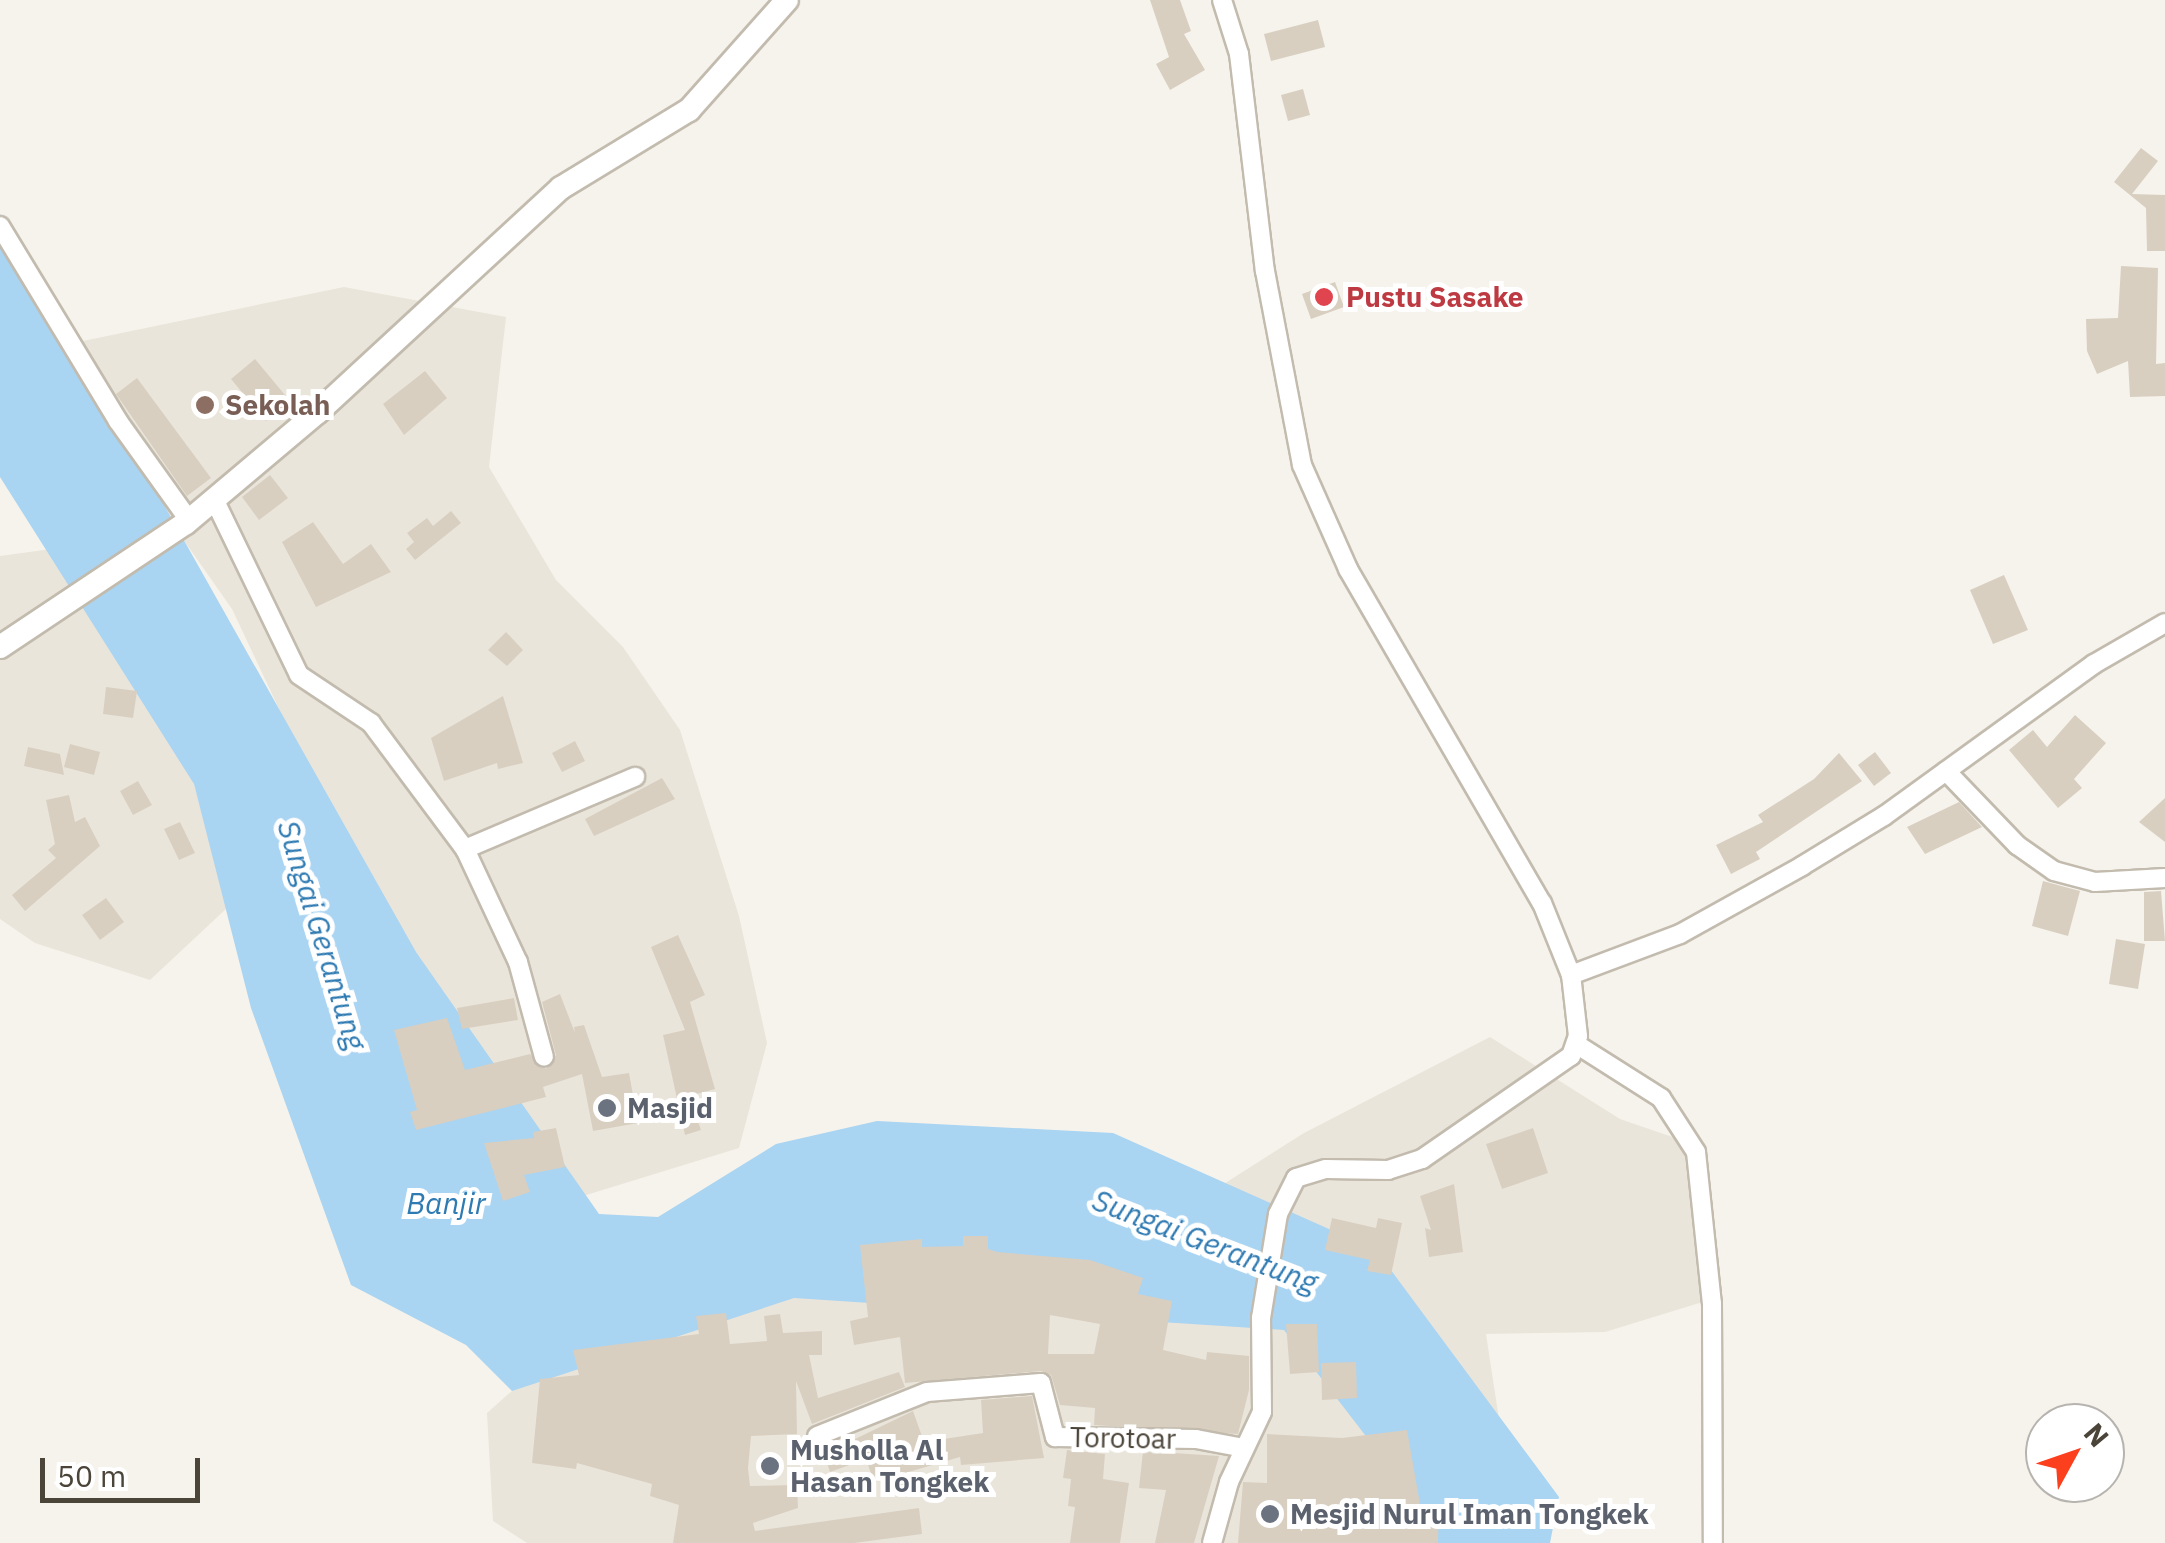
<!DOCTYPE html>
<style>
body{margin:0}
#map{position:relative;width:2165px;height:1543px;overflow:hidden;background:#f6f3ec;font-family:"IBM Plex Sans",sans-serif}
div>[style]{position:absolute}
.residential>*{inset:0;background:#eae5da}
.water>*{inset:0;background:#a9d4f2}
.building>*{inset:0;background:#d8cfc1}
.roads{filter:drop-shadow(2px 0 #c2bbae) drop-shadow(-2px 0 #c2bbae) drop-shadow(0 2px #c2bbae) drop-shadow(0 -2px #c2bbae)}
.minor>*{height:18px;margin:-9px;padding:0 9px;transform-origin:9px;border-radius:9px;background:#fff}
.tertiary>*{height:22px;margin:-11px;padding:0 11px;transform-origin:11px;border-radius:11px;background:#fff}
.dots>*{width:28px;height:28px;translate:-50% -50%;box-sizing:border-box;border:5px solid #fff;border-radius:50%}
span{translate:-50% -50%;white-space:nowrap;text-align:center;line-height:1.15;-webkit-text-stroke:10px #fff;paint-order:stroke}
.health-label{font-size:28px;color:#be3a42;font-weight:700}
.left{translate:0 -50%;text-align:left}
.education-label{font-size:28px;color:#785e54;font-weight:700}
.worship-label{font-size:28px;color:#5b616d;font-weight:700}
.street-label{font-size:28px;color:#4b4439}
.water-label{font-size:30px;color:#2e7ab2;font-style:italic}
.north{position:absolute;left:2025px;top:1403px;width:100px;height:100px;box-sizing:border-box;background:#fff;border:2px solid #b7b4b0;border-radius:50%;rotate:50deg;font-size:28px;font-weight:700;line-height:40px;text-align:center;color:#4b4439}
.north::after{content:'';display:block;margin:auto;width:35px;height:45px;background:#fc3f1d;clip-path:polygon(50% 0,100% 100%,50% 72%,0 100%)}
.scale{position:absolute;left:40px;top:1458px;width:160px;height:45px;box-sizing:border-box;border:5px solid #4b4439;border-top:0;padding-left:12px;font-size:30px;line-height:35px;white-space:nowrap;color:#4b4439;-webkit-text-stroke:8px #fff;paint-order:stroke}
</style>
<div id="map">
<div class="residential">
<i style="clip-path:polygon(344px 287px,506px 317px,489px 467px,556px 580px,623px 647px,680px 730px,739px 916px,767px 1043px,739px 1148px,544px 1208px,330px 817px,232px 609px,49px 348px)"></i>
<i style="clip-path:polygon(66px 547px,160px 656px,227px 908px,150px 980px,35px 943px,0 919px,0 556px)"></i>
<i style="clip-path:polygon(1490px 1037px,1620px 1119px,1690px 1143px,1709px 1300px,1605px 1332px,1486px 1334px,1504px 1452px,1471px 1543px,527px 1543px,493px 1521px,487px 1413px,531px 1374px,634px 1314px,1208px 1194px,1304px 1133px)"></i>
</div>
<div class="water">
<i style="clip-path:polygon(0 214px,416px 952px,599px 1214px,658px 1217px,776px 1144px,877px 1121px,1113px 1133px,1376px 1250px,1559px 1497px,1550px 1543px,1417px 1543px,1416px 1501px,1284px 1330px,794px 1298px,512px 1391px,466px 1345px,351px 1285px,251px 1008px,194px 784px,0 477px)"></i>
</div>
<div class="building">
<i style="clip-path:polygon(1150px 0,1180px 0,1191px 31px,1184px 34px,1205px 70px,1170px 90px,1156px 64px,1169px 57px)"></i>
<i style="clip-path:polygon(1318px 20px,1325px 47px,1271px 61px,1264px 34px)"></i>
<i style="clip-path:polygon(1303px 89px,1310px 115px,1288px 121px,1281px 95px)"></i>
<i style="clip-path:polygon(2141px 148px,2158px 161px,2132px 194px,2165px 195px,2165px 251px,2147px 251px,2146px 208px,2114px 182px)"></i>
<i style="clip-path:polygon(2121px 266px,2158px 268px,2156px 364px,2165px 363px,2165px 396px,2130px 397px,2128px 361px,2097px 374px,2087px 351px,2086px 319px,2118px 318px)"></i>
<i style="clip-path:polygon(1335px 282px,1344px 307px,1311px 319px,1302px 294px)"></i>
<i style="clip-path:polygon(255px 359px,290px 401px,266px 421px,231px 379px)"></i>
<i style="clip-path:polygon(425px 371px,447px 398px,404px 435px,383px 404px)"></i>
<i style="clip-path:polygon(137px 378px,211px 478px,187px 496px,116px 394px)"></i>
<i style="clip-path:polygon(270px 475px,288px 498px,259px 520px,242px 497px)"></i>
<i style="clip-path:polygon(451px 511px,461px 523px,415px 560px,406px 549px,414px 542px,407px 533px,427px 518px,433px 526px)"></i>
<i style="clip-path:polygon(313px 522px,343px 564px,371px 544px,391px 572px,316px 607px,282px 542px)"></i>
<i style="clip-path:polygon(2004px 575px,2028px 630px,1993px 644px,1970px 590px)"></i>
<i style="clip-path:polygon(506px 632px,523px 650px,507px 666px,488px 650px)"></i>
<i style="clip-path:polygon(106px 687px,137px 691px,133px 718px,103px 714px)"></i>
<i style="clip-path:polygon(503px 696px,523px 763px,498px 769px,497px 763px,444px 781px,431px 738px)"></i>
<i style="clip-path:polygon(2075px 715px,2106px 743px,2074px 779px,2082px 788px,2058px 808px,2009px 750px,2033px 730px,2047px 747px)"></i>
<i style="clip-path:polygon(575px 741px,585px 761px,562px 772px,552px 753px)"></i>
<i style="clip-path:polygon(70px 744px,100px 752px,94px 775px,64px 767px)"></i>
<i style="clip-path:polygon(28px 747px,60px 754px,64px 775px,24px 766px)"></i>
<i style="clip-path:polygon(1875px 752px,1891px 773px,1874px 786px,1858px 765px)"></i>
<i style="clip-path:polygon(1839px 753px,1862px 781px,1756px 852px,1760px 859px,1731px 874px,1716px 845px,1763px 822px,1758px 815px,1814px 779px)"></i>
<i style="clip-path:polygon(662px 778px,675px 799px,594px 836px,585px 819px)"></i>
<i style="clip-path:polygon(138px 781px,152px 805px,133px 815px,120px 791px)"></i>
<i style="clip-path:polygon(69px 795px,75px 822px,85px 817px,100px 846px,25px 911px,12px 895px,56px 858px,48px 850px,55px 844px,46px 800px)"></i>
<i style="clip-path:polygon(2165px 798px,2165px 842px,2139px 822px)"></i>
<i style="clip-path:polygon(1959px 802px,1982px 827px,1925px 854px,1907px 827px)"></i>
<i style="clip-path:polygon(180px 822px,195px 853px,179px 860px,164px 829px)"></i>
<i style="clip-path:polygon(2043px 881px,2080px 891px,2068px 936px,2032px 926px)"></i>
<i style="clip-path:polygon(2161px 891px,2165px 941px,2144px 941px,2144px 892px)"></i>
<i style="clip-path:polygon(106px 898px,124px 922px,100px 940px,82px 915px)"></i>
<i style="clip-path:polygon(678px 935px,705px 995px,690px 1002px,715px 1089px,689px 1096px,701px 1130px,685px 1135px,663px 1035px,685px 1030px,651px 947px)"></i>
<i style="clip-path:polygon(2116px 939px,2145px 944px,2138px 989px,2109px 984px)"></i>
<i style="clip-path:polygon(560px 994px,575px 1033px,574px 1027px,584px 1025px,602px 1077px,629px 1073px,638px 1123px,593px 1131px,582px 1074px,543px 1087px,546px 1097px,416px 1130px,410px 1112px,417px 1110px,394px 1030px,447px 1018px,465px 1070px,530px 1054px,546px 1069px,556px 1055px,542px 1002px)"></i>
<i style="clip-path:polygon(514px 998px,518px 1020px,462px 1029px,457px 1008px)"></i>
<i style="clip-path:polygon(556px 1128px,565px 1167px,524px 1175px,530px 1192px,503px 1201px,484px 1143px,534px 1138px,533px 1132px)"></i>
<i style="clip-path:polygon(1533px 1128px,1548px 1173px,1502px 1189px,1486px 1144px)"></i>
<i style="clip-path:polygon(1454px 1184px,1463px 1252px,1429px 1257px,1425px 1228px,1431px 1230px,1420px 1196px)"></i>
<i style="clip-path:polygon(1332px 1218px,1376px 1228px,1378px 1218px,1402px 1223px,1391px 1275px,1367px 1271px,1370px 1260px,1325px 1250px)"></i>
<i style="clip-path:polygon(evenodd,963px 1236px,988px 1236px,988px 1249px,997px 1252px,1090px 1260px,1143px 1278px,1138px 1294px,1172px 1301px,1163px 1350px,1206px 1360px,1207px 1352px,1249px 1356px,1249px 1390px,1238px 1434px,1094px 1425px,1095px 1408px,1060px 1405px,1051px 1375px,1041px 1371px,905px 1383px,900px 1337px,854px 1345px,850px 1321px,868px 1317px,860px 1245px,922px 1239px,922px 1247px,963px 1246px,963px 1236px,1050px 1315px,1100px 1324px,1094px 1354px,1048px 1354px,1050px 1315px)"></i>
<i style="clip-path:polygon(726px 1313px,730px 1344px,767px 1341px,764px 1316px,780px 1314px,783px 1333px,822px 1331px,822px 1355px,809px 1355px,818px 1398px,899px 1372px,905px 1387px,812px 1424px,796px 1381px,797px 1434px,751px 1436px,748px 1468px,750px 1486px,797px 1485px,798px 1508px,753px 1523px,755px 1531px,919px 1508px,922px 1534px,854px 1543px,673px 1543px,679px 1505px,650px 1496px,652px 1484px,577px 1463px,576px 1469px,532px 1463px,540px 1379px,579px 1375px,573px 1350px,699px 1334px,696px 1316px)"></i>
<i style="clip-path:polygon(1286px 1324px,1317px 1324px,1319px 1372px,1290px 1374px)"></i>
<i style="clip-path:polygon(1356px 1362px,1357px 1398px,1322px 1400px,1321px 1363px)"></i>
<i style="clip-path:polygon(1032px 1396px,1044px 1458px,961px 1465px,960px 1457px,874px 1482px,866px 1459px,830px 1472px,824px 1454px,913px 1411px,924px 1442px,983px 1433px,981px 1400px)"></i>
<i style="clip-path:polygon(1407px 1430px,1420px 1504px,1439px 1504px,1438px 1543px,1238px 1543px,1243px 1482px,1267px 1483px,1267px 1434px,1342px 1438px)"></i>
<i style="clip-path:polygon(1067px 1450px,1105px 1454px,1103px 1479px,1129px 1483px,1120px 1543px,1070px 1543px,1075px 1507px,1068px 1506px,1071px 1479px,1063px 1478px)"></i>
<i style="clip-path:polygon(1143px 1451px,1219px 1456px,1194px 1543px,1155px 1543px,1166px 1490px,1139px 1488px)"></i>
</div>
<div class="roads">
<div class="minor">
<i style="left:1222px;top:0;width:57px;rotate:72.5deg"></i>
<i style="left:1239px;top:54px;width:219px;rotate:83.2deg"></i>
<i style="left:1265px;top:271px;width:197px;rotate:79.2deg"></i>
<i style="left:1302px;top:465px;width:114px;rotate:66.1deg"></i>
<i style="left:1348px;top:569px;width:386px;rotate:59.9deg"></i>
<i style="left:1542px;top:903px;width:78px;rotate:68.1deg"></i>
<i style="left:0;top:226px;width:228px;rotate:58.8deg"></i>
<i style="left:118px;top:421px;width:122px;rotate:54.4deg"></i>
<i style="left:214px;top:499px;width:195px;rotate:64.2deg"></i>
<i style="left:299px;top:675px;width:87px;rotate:33.7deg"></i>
<i style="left:371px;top:723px;width:157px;rotate:53.3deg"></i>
<i style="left:465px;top:849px;width:125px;rotate:64.9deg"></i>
<i style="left:518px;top:962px;width:98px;rotate:74.7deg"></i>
<i style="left:1946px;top:771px;width:103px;rotate:46.2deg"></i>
<i style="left:2017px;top:845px;width:45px;rotate:35.1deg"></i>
<i style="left:2054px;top:871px;width:42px;rotate:15deg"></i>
<i style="left:2095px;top:882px;width:70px;rotate:-3.3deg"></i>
<i style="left:465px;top:849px;width:185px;rotate:-23deg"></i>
<i style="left:1576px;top:1044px;width:101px;rotate:32.4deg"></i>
<i style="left:1661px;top:1098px;width:64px;rotate:57.1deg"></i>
<i style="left:1696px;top:1152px;width:152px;rotate:84deg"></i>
<i style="left:1712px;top:1303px;width:240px;rotate:89.8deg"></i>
<i style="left:817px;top:1436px;width:118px;rotate:-21.8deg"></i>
<i style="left:927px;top:1392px;width:114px;rotate:-4.5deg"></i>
<i style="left:1041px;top:1383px;width:56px;rotate:75.5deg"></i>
<i style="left:1055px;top:1437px;width:141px;rotate:0.8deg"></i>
<i style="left:1196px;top:1439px;width:49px;rotate:10.6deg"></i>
<i style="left:1212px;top:1543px;width:63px;rotate:-74.4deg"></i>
<i style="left:1229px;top:1482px;width:77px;rotate:-64.8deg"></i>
<i style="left:1262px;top:1412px;width:94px;rotate:-90.6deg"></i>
<i style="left:1261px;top:1318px;width:105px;rotate:-80.7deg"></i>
<i style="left:1278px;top:1214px;width:40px;rotate:-63.4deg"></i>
<i style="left:1296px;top:1178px;width:31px;rotate:-17deg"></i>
<i style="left:1326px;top:1169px;width:62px;rotate:0.9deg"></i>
<i style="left:1388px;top:1170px;width:36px;rotate:-18deg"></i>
<i style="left:1422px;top:1159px;width:181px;rotate:-34.7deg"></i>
<i style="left:1571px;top:1056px;width:21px;rotate:-71deg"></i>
<i style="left:1578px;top:1036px;width:61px;rotate:-96.5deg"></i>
<i style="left:1571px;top:975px;width:116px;rotate:-20.6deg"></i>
<i style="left:1680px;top:934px;width:140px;rotate:-29.1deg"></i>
<i style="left:1802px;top:866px;width:96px;rotate:-31.4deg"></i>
<i style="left:1884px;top:816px;width:259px;rotate:-35.9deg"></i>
<i style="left:2094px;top:664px;width:82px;rotate:-30deg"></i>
</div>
<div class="tertiary">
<i style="left:0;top:647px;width:224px;rotate:-33.7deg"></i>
<i style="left:186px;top:523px;width:172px;rotate:-40.1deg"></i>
<i style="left:318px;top:412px;width:330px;rotate:-42.7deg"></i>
<i style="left:561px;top:188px;width:150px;rotate:-31.4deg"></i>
<i style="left:689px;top:110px;width:147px;rotate:-48.3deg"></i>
</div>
</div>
<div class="dots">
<i style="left:1324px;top:297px;background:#e0444e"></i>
<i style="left:205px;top:405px;background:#8d6e63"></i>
<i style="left:607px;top:1108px;background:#6b7280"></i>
<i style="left:770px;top:1466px;background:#6b7280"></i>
<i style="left:1270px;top:1514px;background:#6b7280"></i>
</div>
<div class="health-label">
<span class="left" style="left:1346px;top:297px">Pustu Sasake</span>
</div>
<div class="education-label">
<span class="left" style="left:225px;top:405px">Sekolah</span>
</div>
<div class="worship-label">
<span class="left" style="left:627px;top:1108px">Masjid</span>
<span class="left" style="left:790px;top:1466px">Musholla Al<br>Hasan Tongkek</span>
<span class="left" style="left:1290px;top:1514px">Mesjid Nurul Iman Tongkek</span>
</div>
<div class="street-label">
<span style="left:1123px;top:1438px;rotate:1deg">Torotoar</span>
</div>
<div class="water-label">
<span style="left:322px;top:935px;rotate:73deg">Sungai Gerantung</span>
<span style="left:446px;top:1203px">Banjir</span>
<span style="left:1205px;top:1241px;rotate:21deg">Sungai Gerantung</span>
</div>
<div class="north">N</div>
<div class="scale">50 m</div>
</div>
